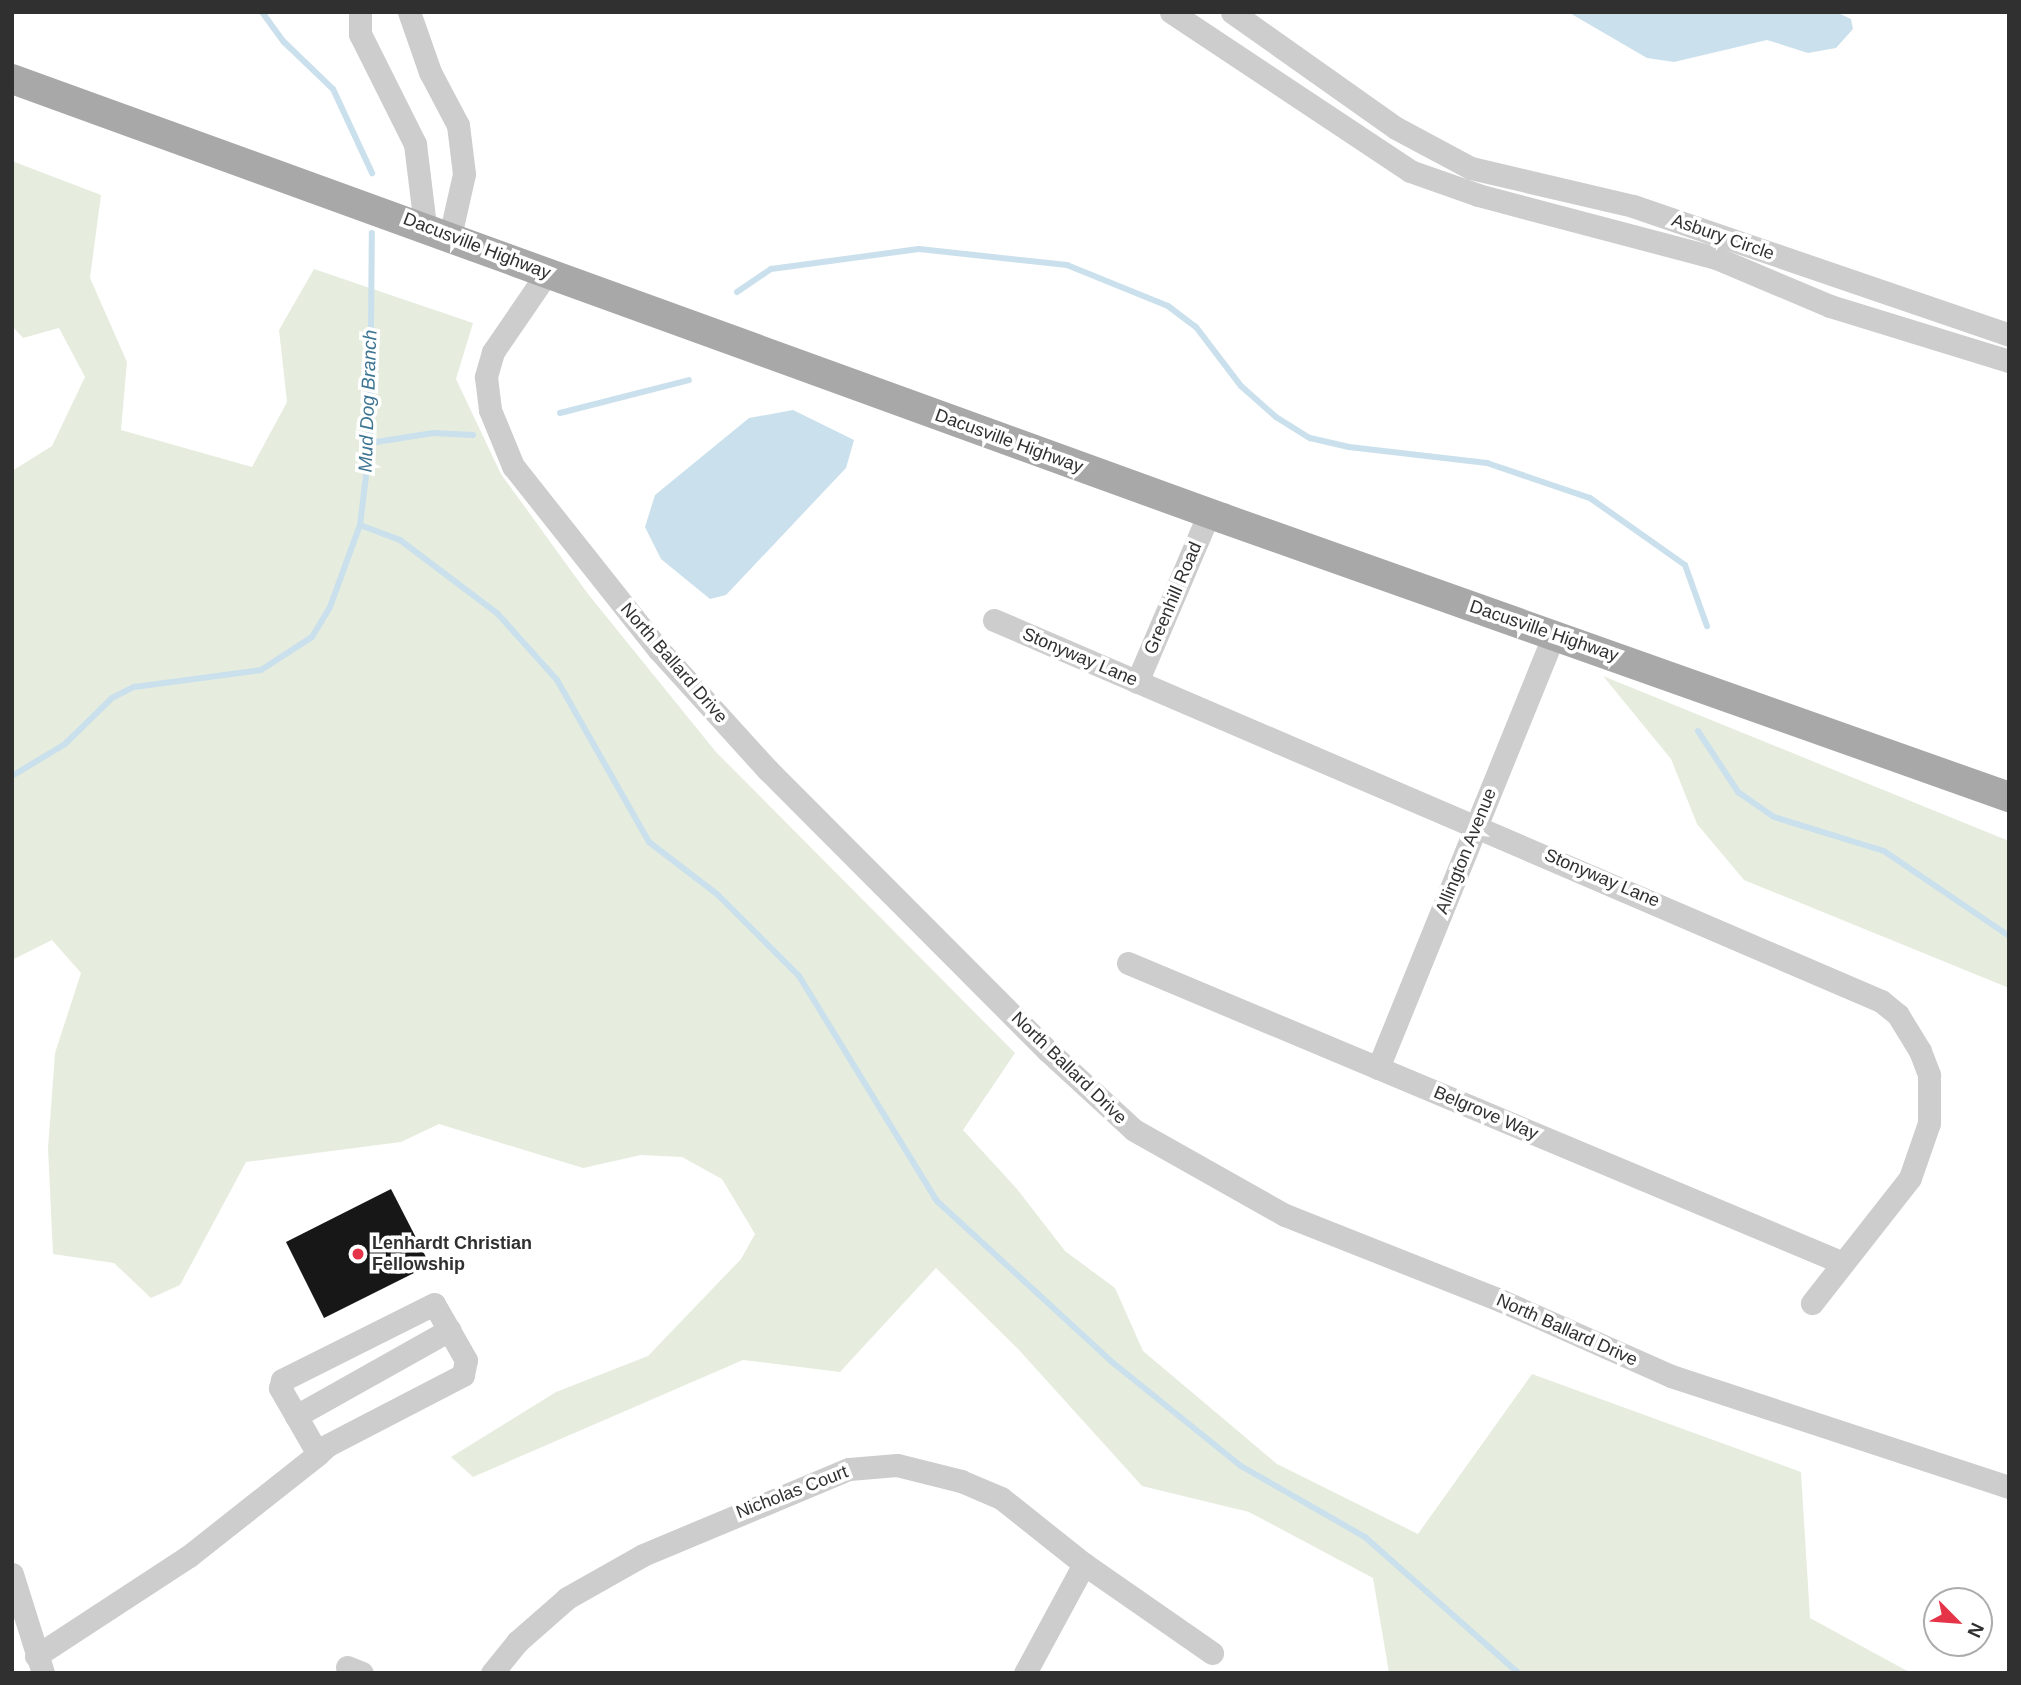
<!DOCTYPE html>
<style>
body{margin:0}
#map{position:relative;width:2021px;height:1685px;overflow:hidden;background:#fff;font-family:Helvetica,sans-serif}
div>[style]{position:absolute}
.green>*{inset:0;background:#e6edde}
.water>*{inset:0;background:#cae0ec}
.stream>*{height:6px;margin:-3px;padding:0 3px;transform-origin:3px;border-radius:3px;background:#cae0ec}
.building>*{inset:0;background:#171717}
.minor>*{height:23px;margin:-11.5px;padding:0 11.5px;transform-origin:11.5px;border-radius:11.5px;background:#cdcdcd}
.major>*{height:30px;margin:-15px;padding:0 15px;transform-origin:15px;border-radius:15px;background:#a8a8a8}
.dots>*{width:19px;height:19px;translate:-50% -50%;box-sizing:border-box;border:4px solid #fff;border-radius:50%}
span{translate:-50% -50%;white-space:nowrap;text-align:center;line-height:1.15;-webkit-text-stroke:7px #fff;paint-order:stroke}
.street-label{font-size:18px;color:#303030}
.poi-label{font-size:18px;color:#303030;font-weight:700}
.left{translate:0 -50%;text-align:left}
.water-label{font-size:19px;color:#3d7592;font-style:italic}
.frame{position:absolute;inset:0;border:14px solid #303030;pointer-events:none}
.north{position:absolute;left:1923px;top:1587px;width:70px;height:70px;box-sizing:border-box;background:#fff;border:2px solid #acacac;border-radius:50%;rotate:115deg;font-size:19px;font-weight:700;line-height:28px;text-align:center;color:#303030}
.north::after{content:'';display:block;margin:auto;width:24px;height:32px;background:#e53348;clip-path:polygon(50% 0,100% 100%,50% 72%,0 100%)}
</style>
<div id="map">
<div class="green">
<i style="clip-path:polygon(12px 161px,101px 195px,90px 278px,127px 362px,121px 430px,252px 467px,287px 402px,279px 330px,314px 269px,473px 323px,456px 379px,501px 474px,588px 594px,716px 752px,1015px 1053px,963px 1130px,1017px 1189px,1065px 1251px,1115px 1288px,1143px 1351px,1277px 1464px,1418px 1534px,1532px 1374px,1801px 1472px,1810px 1618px,1911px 1673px,1389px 1673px,1373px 1578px,1249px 1512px,1142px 1486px,1019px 1350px,936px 1268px,840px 1372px,743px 1360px,473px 1477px,451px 1457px,556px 1392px,648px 1356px,741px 1259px,755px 1234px,722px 1179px,682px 1157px,641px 1155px,583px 1168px,439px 1124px,401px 1142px,246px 1162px,180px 1285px,151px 1298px,114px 1263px,53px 1254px,48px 1148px,55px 1053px,81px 973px,52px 940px,12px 960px,12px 471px,52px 446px,85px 377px,59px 328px,23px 338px,12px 326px)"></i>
<i style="clip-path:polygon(1603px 676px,2009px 841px,2009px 988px,1744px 880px,1697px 824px,1671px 759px)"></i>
</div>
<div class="water">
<i style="clip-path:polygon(1568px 12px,1836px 12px,1851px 19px,1853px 29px,1836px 48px,1808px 53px,1767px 40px,1674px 62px,1647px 58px)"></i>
<i style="clip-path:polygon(793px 410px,854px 440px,846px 468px,726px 595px,710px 599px,661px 559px,645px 527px,655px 495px,749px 418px)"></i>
</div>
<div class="stream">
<i style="left:262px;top:12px;width:37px;rotate:54deg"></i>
<i style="left:284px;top:42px;width:68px;rotate:43.8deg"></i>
<i style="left:333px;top:89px;width:93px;rotate:65.1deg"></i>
<i style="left:737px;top:292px;width:41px;rotate:-34.1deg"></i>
<i style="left:771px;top:269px;width:149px;rotate:-7.7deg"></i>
<i style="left:919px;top:249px;width:149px;rotate:6.2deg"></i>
<i style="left:1067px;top:265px;width:109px;rotate:22.1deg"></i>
<i style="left:1168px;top:306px;width:35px;rotate:37deg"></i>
<i style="left:1196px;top:327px;width:74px;rotate:52.7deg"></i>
<i style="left:1241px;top:386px;width:47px;rotate:41.5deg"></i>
<i style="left:1276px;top:417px;width:40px;rotate:32deg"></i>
<i style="left:1310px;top:438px;width:40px;rotate:13deg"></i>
<i style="left:1349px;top:447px;width:139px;rotate:6.6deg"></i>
<i style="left:1487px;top:463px;width:109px;rotate:18.8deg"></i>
<i style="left:1590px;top:498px;width:116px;rotate:35.2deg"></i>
<i style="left:1685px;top:565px;width:65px;rotate:70.2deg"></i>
<i style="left:560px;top:413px;width:133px;rotate:-14.3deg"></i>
<i style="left:370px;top:443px;width:64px;rotate:-9deg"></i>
<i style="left:433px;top:433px;width:40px;rotate:2.9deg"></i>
<i style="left:360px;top:525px;width:43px;rotate:20.6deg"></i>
<i style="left:400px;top:540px;width:121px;rotate:37deg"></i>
<i style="left:497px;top:613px;width:90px;rotate:48.2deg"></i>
<i style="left:557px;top:680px;width:186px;rotate:60.4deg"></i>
<i style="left:649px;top:842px;width:87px;rotate:37.5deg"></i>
<i style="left:718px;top:895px;width:115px;rotate:45deg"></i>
<i style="left:799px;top:976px;width:264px;rotate:58.5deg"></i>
<i style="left:937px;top:1201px;width:238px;rotate:42.6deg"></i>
<i style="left:1112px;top:1362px;width:166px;rotate:38.9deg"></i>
<i style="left:1241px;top:1466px;width:143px;rotate:29.8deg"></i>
<i style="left:1365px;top:1537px;width:205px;rotate:41.6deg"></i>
<i style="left:1698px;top:731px;width:73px;rotate:56.7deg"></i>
<i style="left:1738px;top:792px;width:44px;rotate:34.8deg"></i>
<i style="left:1774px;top:817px;width:115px;rotate:17.2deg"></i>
<i style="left:1884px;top:851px;width:151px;rotate:34.2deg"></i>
<i style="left:12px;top:776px;width:62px;rotate:-31.1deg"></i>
<i style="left:65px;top:744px;width:66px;rotate:-44.4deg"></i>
<i style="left:112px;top:698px;width:25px;rotate:-27deg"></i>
<i style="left:134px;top:687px;width:128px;rotate:-7.6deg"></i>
<i style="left:261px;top:670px;width:61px;rotate:-32.9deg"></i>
<i style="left:312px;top:637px;width:35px;rotate:-59deg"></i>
<i style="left:330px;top:607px;width:87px;rotate:-69.9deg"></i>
<i style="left:360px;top:525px;width:83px;rotate:-83deg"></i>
<i style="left:370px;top:443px;width:210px;rotate:-89.5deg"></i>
</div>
<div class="building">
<i style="clip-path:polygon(391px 1189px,430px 1265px,324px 1318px,286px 1242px)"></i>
</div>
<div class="minor">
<i style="left:360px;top:12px;width:22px;rotate:90deg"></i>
<i style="left:360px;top:34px;width:123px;rotate:63.4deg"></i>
<i style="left:415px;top:144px;width:83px;rotate:83deg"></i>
<i style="left:409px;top:12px;width:64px;rotate:70.7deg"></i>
<i style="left:430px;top:72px;width:60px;rotate:62.2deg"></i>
<i style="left:458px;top:125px;width:49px;rotate:83deg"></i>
<i style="left:464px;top:174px;width:64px;rotate:102.7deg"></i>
<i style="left:1171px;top:12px;width:287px;rotate:33.6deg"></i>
<i style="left:1410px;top:171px;width:72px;rotate:19.4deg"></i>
<i style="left:1478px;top:195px;width:246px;rotate:14.8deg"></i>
<i style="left:1716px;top:258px;width:124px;rotate:22.8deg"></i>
<i style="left:1830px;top:306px;width:187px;rotate:17.1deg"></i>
<i style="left:1232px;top:12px;width:201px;rotate:35.3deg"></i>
<i style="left:1396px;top:128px;width:85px;rotate:28.1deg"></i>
<i style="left:1471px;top:168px;width:166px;rotate:13.2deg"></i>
<i style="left:1633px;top:206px;width:398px;rotate:18.9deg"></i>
<i style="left:547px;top:273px;width:96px;rotate:124.4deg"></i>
<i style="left:493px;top:352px;width:26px;rotate:106deg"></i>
<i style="left:486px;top:377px;width:33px;rotate:83deg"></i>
<i style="left:490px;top:410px;width:61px;rotate:67.7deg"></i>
<i style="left:513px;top:466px;width:235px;rotate:51.6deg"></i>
<i style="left:659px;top:650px;width:162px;rotate:47.8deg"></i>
<i style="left:768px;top:770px;width:395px;rotate:45.1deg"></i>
<i style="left:1047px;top:1050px;width:118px;rotate:42.6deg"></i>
<i style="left:1134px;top:1130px;width:173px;rotate:29.4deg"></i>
<i style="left:1285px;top:1215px;width:233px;rotate:21.6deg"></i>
<i style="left:1502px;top:1301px;width:185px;rotate:23.9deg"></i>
<i style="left:1671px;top:1376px;width:356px;rotate:18.2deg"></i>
<i style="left:994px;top:620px;width:965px;rotate:23.25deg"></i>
<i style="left:1881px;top:1001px;width:22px;rotate:39deg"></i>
<i style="left:1898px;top:1015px;width:42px;rotate:58.6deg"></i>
<i style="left:1920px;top:1051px;width:26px;rotate:69deg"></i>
<i style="left:1929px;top:1075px;width:48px;rotate:90deg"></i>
<i style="left:1929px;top:1123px;width:58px;rotate:109.1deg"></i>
<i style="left:1910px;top:1178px;width:159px;rotate:128.1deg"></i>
<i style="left:1137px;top:682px;width:184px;rotate:-66.9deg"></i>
<i style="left:1128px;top:963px;width:775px;rotate:22.76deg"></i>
<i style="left:1378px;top:1068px;width:467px;rotate:-67.9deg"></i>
<i style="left:296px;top:1416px;width:176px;rotate:-29.3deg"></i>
<i style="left:12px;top:1574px;width:104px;rotate:72.6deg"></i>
<i style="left:36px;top:1656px;width:183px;rotate:-33.2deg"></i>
<i style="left:189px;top:1556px;width:164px;rotate:-38.3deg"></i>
<i style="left:318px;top:1454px;width:13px;rotate:-42deg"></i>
<i style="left:328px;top:1445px;width:152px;rotate:-27.4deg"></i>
<i style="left:463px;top:1375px;width:15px;rotate:-79deg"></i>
<i style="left:466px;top:1360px;width:64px;rotate:-119.7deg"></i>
<i style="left:434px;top:1304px;width:170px;rotate:153.4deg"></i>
<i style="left:282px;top:1380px;width:8px;rotate:104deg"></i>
<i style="left:280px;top:1388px;width:76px;rotate:60.1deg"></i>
<i style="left:347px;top:1667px;width:16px;rotate:22deg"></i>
<i style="left:492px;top:1673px;width:40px;rotate:-51deg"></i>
<i style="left:517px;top:1642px;width:67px;rotate:-41.3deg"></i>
<i style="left:567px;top:1598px;width:87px;rotate:-29.5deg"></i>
<i style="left:643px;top:1555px;width:223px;rotate:-22.7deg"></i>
<i style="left:849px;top:1469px;width:48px;rotate:-4.8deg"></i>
<i style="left:897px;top:1465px;width:66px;rotate:14deg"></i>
<i style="left:961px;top:1481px;width:43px;rotate:23deg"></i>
<i style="left:1001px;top:1498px;width:106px;rotate:38.5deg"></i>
<i style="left:1084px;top:1564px;width:156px;rotate:34.8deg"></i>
<i style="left:1025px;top:1673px;width:124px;rotate:-61.6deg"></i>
</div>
<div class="major">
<i style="left:12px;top:79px;width:1287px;rotate:19.94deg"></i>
<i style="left:1222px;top:518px;width:835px;rotate:19.52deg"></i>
</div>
<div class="dots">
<i style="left:358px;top:1254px;background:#e53348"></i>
</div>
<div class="street-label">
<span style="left:1723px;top:237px;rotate:19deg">Asbury Circle</span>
<span style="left:477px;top:246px;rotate:21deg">Dacusville Highway</span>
<span style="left:1009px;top:441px;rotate:20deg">Dacusville Highway</span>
<span style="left:1173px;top:598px;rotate:-67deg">Greenhill Road</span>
<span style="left:1544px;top:631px;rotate:19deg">Dacusville Highway</span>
<span style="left:1080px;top:657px;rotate:23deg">Stonyway Lane</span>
<span style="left:674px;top:663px;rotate:49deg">North Ballard Drive</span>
<span style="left:1466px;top:851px;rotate:-68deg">Allington Avenue</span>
<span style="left:1602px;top:878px;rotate:23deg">Stonyway Lane</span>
<span style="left:1069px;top:1068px;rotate:44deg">North Ballard Drive</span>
<span style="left:1486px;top:1113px;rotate:23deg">Belgrove Way</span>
<span style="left:1567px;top:1330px;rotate:24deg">North Ballard Drive</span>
<span style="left:792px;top:1492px;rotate:-21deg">Nicholas Court</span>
</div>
<div class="poi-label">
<span class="left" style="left:372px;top:1254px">Lenhardt Christian<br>Fellowship</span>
</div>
<div class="water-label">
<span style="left:368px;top:401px;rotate:-88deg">Mud Dog Branch</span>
</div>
<div class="frame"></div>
<div class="north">N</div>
</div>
